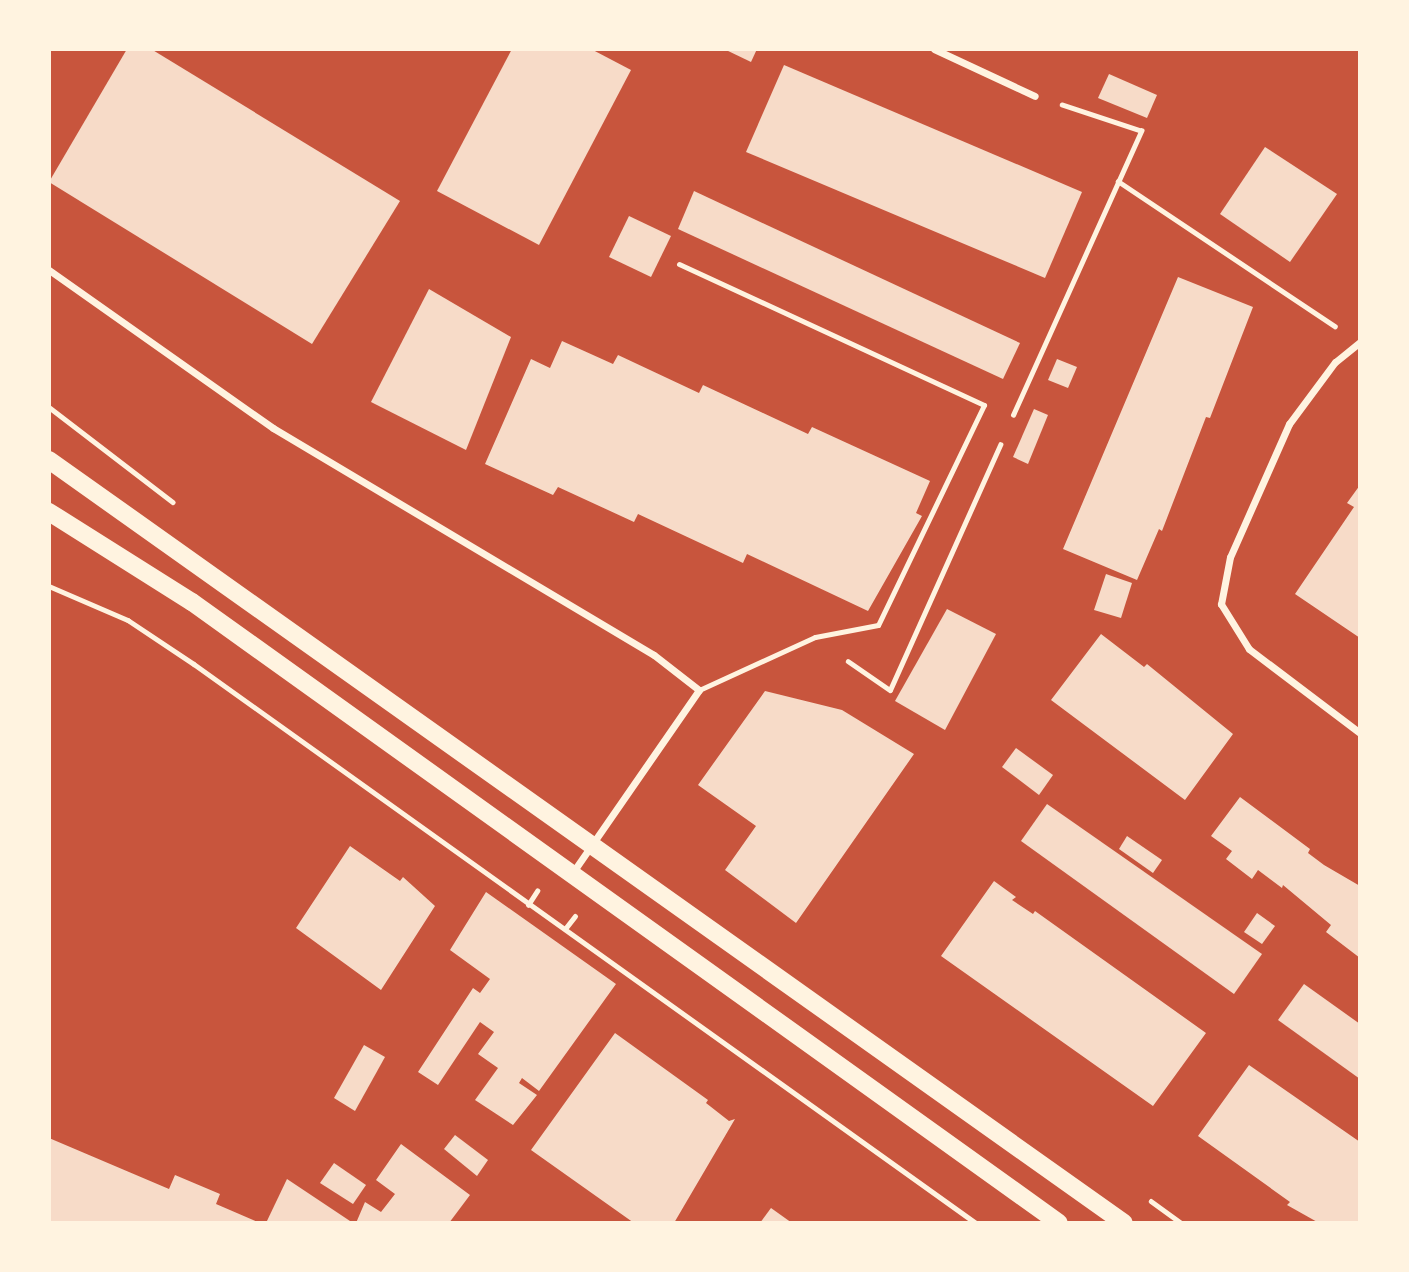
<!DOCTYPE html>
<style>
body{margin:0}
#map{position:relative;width:1409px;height:1272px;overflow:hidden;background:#c8553d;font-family:"Titillium Web",sans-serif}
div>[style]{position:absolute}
.building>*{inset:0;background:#f7dbc8}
.path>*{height:4.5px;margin:-2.25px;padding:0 2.25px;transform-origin:2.25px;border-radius:2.25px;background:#fff3e0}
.service>*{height:5px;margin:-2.5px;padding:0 2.5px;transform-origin:2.5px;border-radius:2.5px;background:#fff3e0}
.minor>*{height:7px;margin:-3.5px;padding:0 3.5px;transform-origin:3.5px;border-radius:3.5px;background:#fff3e0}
.primary>*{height:18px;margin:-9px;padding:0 9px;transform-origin:9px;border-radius:9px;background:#fff3e0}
span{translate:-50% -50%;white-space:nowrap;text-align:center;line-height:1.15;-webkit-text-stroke:7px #fff3e0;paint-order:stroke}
.frame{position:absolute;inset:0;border:51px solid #fff3e0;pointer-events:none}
</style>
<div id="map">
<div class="building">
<i style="clip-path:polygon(127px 49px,151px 49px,400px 201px,312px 344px,49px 182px)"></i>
<i style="clip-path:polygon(512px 49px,591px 49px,631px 70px,539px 245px,437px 191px)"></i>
<i style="clip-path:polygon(724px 49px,757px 49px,751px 62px)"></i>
<i style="clip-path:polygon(784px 65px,1082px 192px,1045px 278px,746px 152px)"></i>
<i style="clip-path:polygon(1109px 74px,1157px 95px,1147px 118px,1098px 98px)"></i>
<i style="clip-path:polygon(1265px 147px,1337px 194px,1290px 262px,1220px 214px)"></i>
<i style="clip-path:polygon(694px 191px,1020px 343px,1003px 379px,678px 229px)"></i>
<i style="clip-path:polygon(629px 216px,671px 236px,651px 277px,609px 257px)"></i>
<i style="clip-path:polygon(1178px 277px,1253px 307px,1210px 418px,1206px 417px,1162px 531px,1159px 529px,1137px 580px,1063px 549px)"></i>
<i style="clip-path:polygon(429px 289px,511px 337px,466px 450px,371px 402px)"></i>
<i style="clip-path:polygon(562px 341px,613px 364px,618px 355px,699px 393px,703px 385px,808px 434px,812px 427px,930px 481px,916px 513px,922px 516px,868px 611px,747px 554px,743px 563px,638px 514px,634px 522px,558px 487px,553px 495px,485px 464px,531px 359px,550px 368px)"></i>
<i style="clip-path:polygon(1057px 359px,1077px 367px,1068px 388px,1048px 380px)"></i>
<i style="clip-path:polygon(1034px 409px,1048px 415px,1028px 464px,1013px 457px)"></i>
<i style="clip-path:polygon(1360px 485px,1360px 638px,1295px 594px,1354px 507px,1347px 503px)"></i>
<i style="clip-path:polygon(1106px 574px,1132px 583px,1121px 618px,1094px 610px)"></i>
<i style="clip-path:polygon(947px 609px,996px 634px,945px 730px,895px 701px)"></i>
<i style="clip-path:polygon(1101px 634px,1144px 667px,1147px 664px,1233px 734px,1185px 800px,1051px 700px)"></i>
<i style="clip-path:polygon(765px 691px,842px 710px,914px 754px,796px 923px,725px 870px,756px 826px,698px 785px)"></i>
<i style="clip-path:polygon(1016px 748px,1053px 775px,1039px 795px,1002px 767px)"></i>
<i style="clip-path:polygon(1240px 797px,1310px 849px,1308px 853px,1324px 865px,1360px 886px,1360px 958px,1326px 932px,1331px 925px,1283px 885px,1282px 888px,1258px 870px,1252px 879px,1226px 859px,1232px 851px,1211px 836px)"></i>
<i style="clip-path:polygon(1047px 804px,1262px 954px,1234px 994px,1021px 841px)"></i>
<i style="clip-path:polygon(1127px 836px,1162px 860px,1153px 873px,1119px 849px)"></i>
<i style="clip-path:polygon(350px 846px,400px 881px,403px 877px,435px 906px,381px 990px,296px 928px)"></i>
<i style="clip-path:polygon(994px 881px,1016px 897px,1012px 900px,1033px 914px,1035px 911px,1206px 1033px,1153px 1106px,941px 956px)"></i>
<i style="clip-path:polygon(486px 892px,616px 984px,539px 1091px,522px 1078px,519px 1083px,537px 1095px,513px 1125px,475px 1100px,498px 1068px,478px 1054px,494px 1032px,480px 1022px,438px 1085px,418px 1072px,473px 988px,480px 993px,490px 979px,450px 950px)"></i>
<i style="clip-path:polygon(1257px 913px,1275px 926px,1262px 944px,1244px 932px)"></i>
<i style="clip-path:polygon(1304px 984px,1360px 1024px,1360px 1079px,1278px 1020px)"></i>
<i style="clip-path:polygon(615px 1033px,708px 1100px,706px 1103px,729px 1121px,735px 1119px,674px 1223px,634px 1223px,531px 1150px)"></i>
<i style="clip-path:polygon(364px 1045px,385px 1057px,355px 1111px,334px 1098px)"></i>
<i style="clip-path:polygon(1249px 1065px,1360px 1142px,1360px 1223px,1319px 1223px,1287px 1205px,1290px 1202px,1198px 1136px)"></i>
<i style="clip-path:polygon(455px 1135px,488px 1160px,477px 1176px,444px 1149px)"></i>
<i style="clip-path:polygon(49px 1138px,169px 1189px,175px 1175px,220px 1194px,216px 1204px,260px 1223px,49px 1223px)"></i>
<i style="clip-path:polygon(401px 1144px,470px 1195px,449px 1223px,356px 1223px,365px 1202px,381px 1212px,395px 1194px,376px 1180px)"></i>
<i style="clip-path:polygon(334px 1163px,366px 1185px,353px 1204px,320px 1183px)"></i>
<i style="clip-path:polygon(287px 1179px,353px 1223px,266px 1223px)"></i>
<i style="clip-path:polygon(771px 1208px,792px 1223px,760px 1223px)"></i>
</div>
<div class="path">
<i style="left:1118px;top:181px;width:261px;rotate:33.8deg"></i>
<i style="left:49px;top:407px;width:156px;rotate:37.5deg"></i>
<i style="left:1013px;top:415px;width:312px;rotate:-65.7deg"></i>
<i style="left:1141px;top:131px;width:83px;rotate:-161.8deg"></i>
<i style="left:49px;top:586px;width:86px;rotate:23.3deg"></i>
<i style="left:128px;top:620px;width:79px;rotate:33.7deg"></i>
<i style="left:194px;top:664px;width:961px;rotate:35.56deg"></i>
<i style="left:848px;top:661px;width:51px;rotate:34.6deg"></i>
<i style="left:890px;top:690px;width:269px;rotate:-65.8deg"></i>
<i style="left:528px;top:905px;width:17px;rotate:-57deg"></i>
<i style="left:565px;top:929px;width:16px;rotate:-52deg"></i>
<i style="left:1151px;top:1201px;width:37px;rotate:36deg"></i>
</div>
<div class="service">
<i style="left:679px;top:264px;width:336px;rotate:24.8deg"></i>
<i style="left:984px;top:405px;width:244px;rotate:115.7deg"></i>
<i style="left:878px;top:625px;width:64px;rotate:169.2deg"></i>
<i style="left:815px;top:637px;width:128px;rotate:155.4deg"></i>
</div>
<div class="minor">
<i style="left:934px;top:49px;width:111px;rotate:25deg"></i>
<i style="left:49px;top:270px;width:274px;rotate:35.2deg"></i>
<i style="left:273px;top:428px;width:443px;rotate:30.8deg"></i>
<i style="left:654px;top:655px;width:57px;rotate:37.9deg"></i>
<i style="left:699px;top:690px;width:221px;rotate:124.7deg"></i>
<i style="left:1360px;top:342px;width:32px;rotate:141deg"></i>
<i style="left:1335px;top:362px;width:77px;rotate:126.6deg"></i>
<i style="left:1289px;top:424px;width:145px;rotate:113.9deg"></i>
<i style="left:1230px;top:557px;width:48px;rotate:100.8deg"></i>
<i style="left:1221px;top:604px;width:53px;rotate:58.1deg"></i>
<i style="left:1249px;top:649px;width:139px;rotate:37.1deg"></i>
</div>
<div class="primary">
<i style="left:49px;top:460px;width:1318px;rotate:35.37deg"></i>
<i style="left:49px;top:512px;width:169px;rotate:32.2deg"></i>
<i style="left:192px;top:602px;width:1066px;rotate:35.61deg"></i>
</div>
<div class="frame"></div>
</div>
